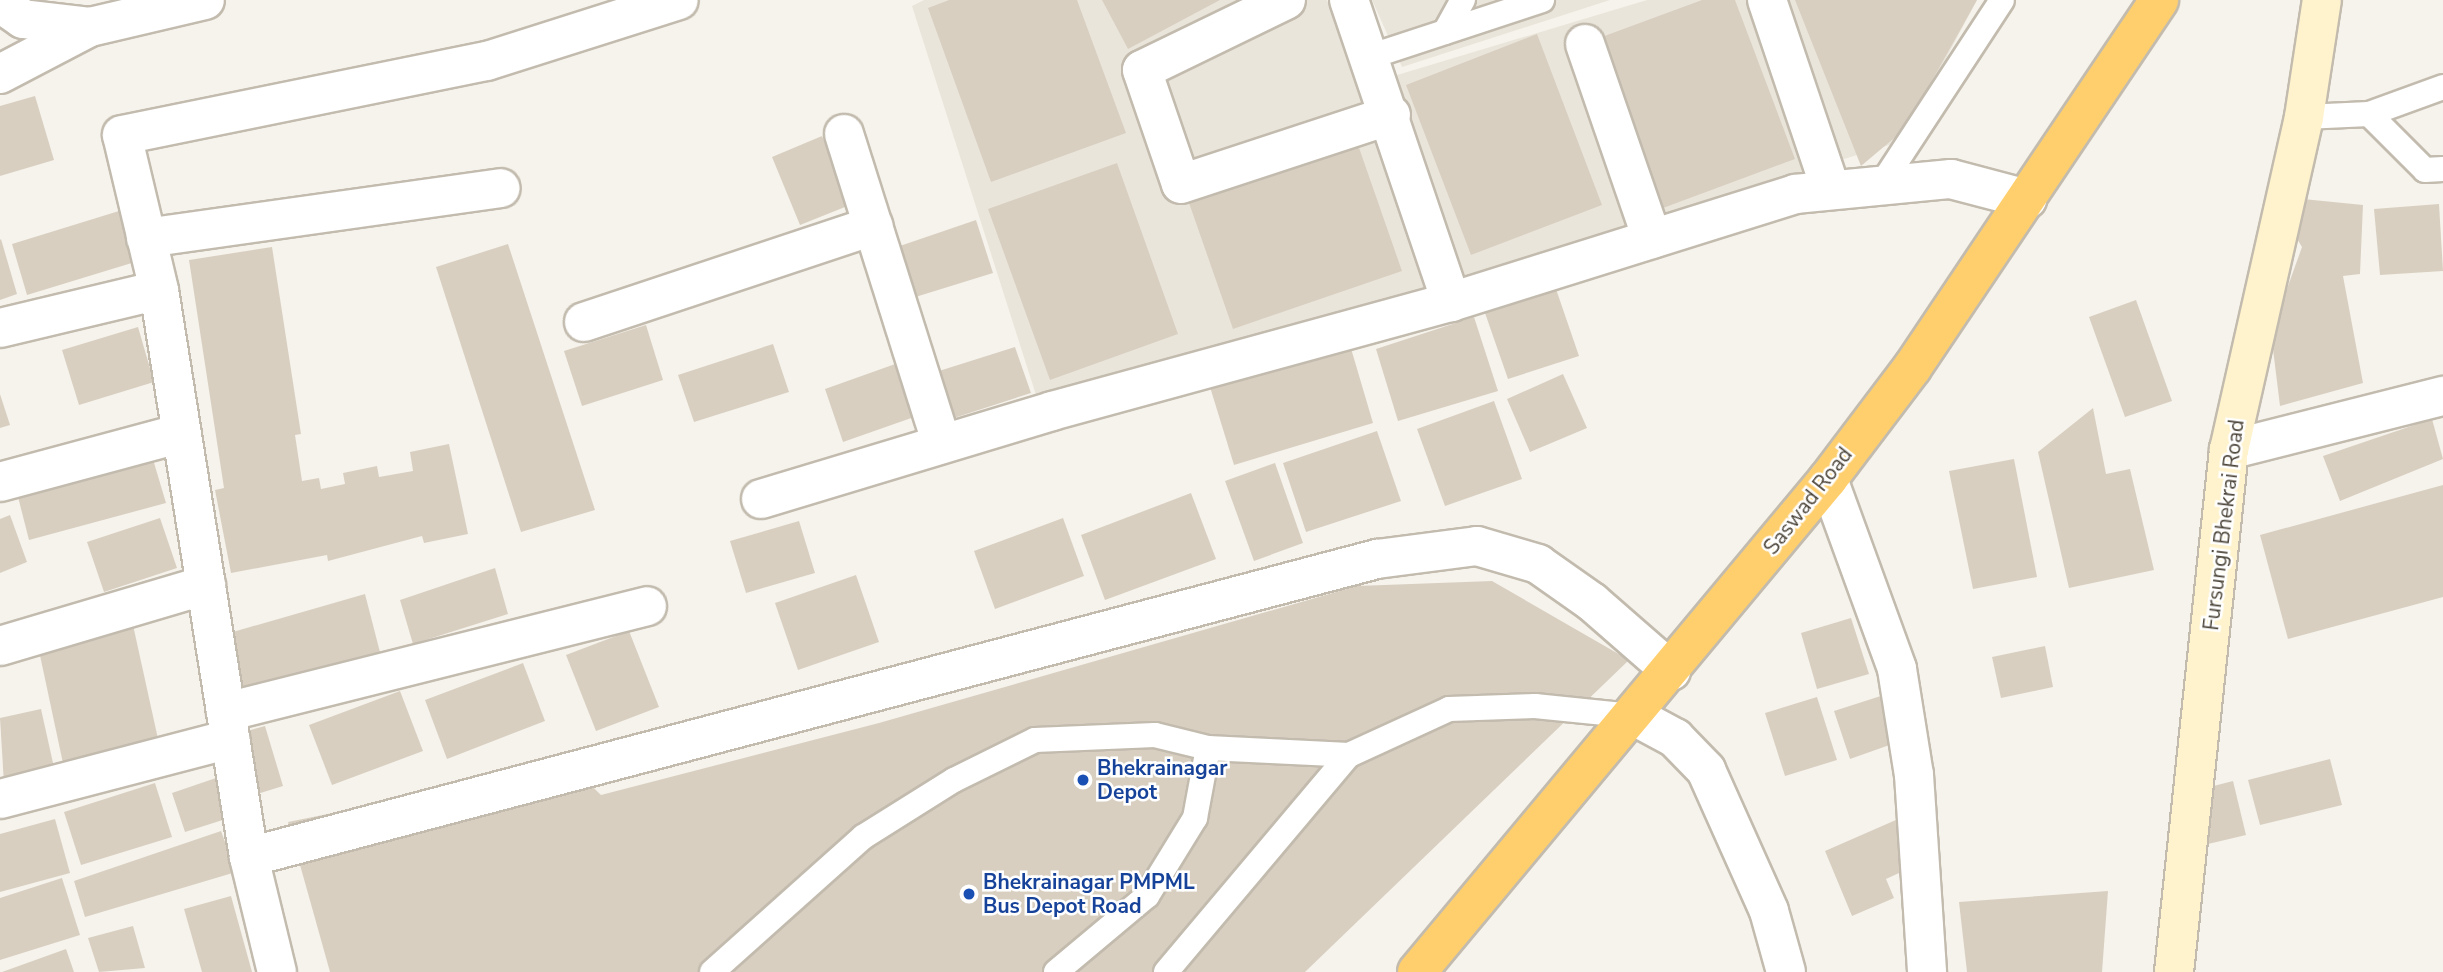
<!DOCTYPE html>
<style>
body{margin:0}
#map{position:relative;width:2443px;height:972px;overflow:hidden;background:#f6f3ec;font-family:"Nunito Sans",sans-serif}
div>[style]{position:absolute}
.residential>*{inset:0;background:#eae5da}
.building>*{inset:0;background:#d8cfc1}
.roads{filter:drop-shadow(2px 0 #c2bbae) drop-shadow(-2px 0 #c2bbae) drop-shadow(0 2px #c2bbae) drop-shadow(0 -2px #c2bbae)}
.lane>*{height:24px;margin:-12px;padding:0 12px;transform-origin:12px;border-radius:12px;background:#fff}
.street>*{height:38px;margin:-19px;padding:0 19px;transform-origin:19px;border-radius:19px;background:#fff}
.secondary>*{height:38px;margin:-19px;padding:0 19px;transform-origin:19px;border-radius:19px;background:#fff3cd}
.highway>*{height:38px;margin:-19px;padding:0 19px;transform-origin:19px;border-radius:19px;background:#ffcf6e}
.dots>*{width:19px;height:19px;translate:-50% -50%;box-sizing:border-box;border:4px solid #fff;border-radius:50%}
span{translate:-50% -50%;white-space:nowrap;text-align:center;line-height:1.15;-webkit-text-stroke:5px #fff;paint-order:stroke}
.street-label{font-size:21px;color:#4b4439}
.transit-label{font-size:21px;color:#164399;font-weight:700}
.left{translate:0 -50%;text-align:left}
</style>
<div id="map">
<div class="residential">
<i style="clip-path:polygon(924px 0,1327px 0,1364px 85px,1647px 0,1977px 0,1902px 141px,1477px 273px,1037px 398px,912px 6px)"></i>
<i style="clip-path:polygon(1372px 0,1610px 0,1402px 67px)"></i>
</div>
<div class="building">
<i style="clip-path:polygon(949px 0,1077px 0,1126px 133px,991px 182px,928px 8px)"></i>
<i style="clip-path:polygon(1102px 0,1220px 0,1128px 49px)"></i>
<i style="clip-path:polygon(1702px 0,1735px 0,1795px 159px,1663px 208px,1599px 38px)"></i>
<i style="clip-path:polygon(1795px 0,1977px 0,1905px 129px,1861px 166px)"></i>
<i style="clip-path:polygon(1537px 34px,1602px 205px,1471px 255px,1406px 85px)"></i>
<i style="clip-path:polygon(35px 96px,54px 160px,0 176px,0 106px)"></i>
<i style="clip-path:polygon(822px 136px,850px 205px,800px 225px,772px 157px)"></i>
<i style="clip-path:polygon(1357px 142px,1402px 271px,1233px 329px,1188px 200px)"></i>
<i style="clip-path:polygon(1117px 163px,1178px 334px,1050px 380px,988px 209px)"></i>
<i style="clip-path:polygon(2303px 199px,2363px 205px,2360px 274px,2343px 276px,2363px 383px,2280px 406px,2271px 333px,2302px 247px,2294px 234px)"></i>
<i style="clip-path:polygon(2439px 204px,2443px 271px,2380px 275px,2374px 209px)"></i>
<i style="clip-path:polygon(119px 211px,135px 262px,27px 295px,12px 244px)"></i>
<i style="clip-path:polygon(976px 220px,993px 273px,909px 299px,894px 248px)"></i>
<i style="clip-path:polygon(1px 239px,17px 294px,0 300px,0 240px)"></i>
<i style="clip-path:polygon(508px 244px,595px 510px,521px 532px,436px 267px)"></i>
<i style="clip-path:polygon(272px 247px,301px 434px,295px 435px,302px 481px,319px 478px,321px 489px,345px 484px,343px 473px,377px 466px,379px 477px,413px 471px,410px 452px,449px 444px,468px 534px,424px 543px,422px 536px,328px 561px,327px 555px,231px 573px,215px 490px,224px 488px,189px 260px)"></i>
<i style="clip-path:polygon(1556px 289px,1579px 356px,1508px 379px,1485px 313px)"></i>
<i style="clip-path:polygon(2136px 300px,2172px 401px,2125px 417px,2089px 317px)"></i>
<i style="clip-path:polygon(1474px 317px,1498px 391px,1398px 421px,1376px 349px)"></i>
<i style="clip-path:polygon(646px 325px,663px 380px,582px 406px,564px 351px)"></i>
<i style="clip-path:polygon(138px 327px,154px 382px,79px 405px,62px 350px)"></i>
<i style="clip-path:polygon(773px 344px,789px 392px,694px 422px,678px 375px)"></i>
<i style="clip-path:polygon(1350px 345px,1373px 423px,1234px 465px,1210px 387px)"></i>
<i style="clip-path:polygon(1015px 347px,1031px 393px,954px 418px,939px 371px)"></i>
<i style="clip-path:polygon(898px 363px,917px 416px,843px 442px,825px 389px)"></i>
<i style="clip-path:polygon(1563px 374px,1587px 428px,1530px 452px,1507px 399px)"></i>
<i style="clip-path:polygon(0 394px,10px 425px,0 428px)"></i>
<i style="clip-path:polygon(1494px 401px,1522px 479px,1445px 506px,1417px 429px)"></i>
<i style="clip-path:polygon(2093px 408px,2106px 474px,2130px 469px,2154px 570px,2069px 588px,2038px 452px)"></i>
<i style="clip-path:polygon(2432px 419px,2443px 459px,2340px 501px,2323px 456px)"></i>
<i style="clip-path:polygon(1377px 431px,1401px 501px,1306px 532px,1283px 463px)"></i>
<i style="clip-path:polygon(152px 456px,166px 503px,29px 540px,17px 493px)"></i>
<i style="clip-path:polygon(2014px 459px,2037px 577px,1973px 589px,1949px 471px)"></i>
<i style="clip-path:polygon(1275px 463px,1303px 543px,1254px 561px,1225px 481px)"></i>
<i style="clip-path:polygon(2443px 485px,2443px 597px,2288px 639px,2260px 535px)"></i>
<i style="clip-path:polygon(1191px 493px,1216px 559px,1105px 600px,1081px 535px)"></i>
<i style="clip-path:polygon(10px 515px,27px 562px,0 573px,0 519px)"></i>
<i style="clip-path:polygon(160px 518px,177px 568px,104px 592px,87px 542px)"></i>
<i style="clip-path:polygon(1063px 518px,1084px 576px,995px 609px,974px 551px)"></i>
<i style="clip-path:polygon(799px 521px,815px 573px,746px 593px,730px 541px)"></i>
<i style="clip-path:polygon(495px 568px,508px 614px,413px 644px,400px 600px)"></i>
<i style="clip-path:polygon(856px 575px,879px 642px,798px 670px,775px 603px)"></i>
<i style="clip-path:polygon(1492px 581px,1629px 660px,1305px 972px,330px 972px,288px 822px,570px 765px,601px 795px,879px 723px,1357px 586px)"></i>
<i style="clip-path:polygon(365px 594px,382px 660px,242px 697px,226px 634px)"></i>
<i style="clip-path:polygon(1851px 618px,1869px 674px,1817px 689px,1801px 633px)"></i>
<i style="clip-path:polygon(133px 625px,160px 748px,64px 768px,38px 646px)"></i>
<i style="clip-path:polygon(629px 631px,659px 707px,596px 731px,566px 655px)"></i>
<i style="clip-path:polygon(2045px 646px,2053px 687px,2001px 698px,1992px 657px)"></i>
<i style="clip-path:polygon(523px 663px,545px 721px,447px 759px,425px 700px)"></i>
<i style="clip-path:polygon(400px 691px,423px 751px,332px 785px,309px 725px)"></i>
<i style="clip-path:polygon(1887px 694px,1898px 742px,1850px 759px,1834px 711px)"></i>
<i style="clip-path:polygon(1817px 697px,1837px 760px,1785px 776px,1765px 713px)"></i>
<i style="clip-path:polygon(41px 709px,55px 772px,4px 784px,0 718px)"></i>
<i style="clip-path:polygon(265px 726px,283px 786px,254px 795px,236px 734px)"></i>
<i style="clip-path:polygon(2330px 759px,2342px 805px,2260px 825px,2248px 780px)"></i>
<i style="clip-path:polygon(216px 778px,229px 818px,185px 832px,172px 793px)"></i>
<i style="clip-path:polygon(2233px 781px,2246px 835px,2208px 844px,2194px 791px)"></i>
<i style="clip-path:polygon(155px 783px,172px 837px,81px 865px,64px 812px)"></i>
<i style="clip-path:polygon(1905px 816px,1912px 867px,1886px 879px,1894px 898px,1852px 916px,1825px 851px)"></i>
<i style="clip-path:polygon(55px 819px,70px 873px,0 892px,0 834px)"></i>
<i style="clip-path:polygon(221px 831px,236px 872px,85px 917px,74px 881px)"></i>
<i style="clip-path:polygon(62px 878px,80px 935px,0 960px,0 898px)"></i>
<i style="clip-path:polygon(2108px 891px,2102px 972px,1967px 972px,1959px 902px)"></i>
<i style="clip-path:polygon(231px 896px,252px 972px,202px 972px,184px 909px)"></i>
<i style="clip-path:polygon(133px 926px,145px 968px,99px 972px,88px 938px)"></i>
<i style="clip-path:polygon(66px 949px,74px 972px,2px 972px)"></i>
</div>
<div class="roads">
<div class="lane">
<i style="left:1445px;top:32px;width:37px;rotate:-61deg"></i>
<i style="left:1372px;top:56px;width:179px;rotate:-18.2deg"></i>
<i style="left:2369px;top:114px;width:79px;rotate:45deg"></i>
<i style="left:2425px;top:170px;width:18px;rotate:-3deg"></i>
<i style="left:2304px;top:117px;width:65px;rotate:-2.6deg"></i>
<i style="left:2369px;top:114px;width:79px;rotate:-20deg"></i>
<i style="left:1883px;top:182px;width:217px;rotate:-56.8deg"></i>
<i style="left:712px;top:972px;width:203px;rotate:-41.8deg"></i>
<i style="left:863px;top:837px;width:107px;rotate:-32.1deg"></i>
<i style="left:954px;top:780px;width:90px;rotate:-26.3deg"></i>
<i style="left:1035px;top:740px;width:120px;rotate:-2.4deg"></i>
<i style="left:1155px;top:735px;width:55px;rotate:13.8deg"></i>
<i style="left:1208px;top:748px;width:141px;rotate:2.8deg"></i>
<i style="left:1056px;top:972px;width:119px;rotate:-39.9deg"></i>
<i style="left:1147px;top:896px;width:92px;rotate:-58.4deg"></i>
<i style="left:1195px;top:818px;width:71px;rotate:-79.5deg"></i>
<i style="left:1166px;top:972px;width:284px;rotate:-49.9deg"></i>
<i style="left:1349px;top:755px;width:110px;rotate:-24.7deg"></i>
<i style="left:1449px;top:709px;width:86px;rotate:-2deg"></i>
<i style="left:1535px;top:706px;width:100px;rotate:5.8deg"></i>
</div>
<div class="street">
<i style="left:1286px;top:0;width:160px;rotate:154.1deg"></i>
<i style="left:1142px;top:70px;width:120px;rotate:71.1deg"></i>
<i style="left:1181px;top:184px;width:221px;rotate:-18.2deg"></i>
<i style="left:1349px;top:0;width:319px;rotate:71.3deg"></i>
<i style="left:1767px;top:0;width:200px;rotate:71.4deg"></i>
<i style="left:0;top:3px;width:28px;rotate:35deg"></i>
<i style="left:23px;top:19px;width:67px;rotate:6.8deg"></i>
<i style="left:1585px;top:44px;width:206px;rotate:71deg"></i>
<i style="left:0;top:74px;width:102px;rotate:-27.6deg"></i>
<i style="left:90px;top:27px;width:118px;rotate:-13.2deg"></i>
<i style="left:844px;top:134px;width:325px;rotate:72.5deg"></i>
<i style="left:146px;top:238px;width:358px;rotate:-8deg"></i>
<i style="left:584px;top:322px;width:305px;rotate:-18.4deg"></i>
<i style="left:0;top:328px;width:163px;rotate:-13.4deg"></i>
<i style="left:2229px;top:450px;width:221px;rotate:-14.2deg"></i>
<i style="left:1828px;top:479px;width:202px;rotate:70deg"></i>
<i style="left:1897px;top:669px;width:107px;rotate:80.9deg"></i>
<i style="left:1914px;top:775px;width:197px;rotate:86.2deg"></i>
<i style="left:0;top:482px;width:188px;rotate:-15.1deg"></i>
<i style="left:761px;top:499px;width:304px;rotate:-16.8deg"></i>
<i style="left:1052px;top:411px;width:414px;rotate:-15.3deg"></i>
<i style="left:1451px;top:302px;width:361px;rotate:-17.4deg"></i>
<i style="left:1795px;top:194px;width:157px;rotate:-5.5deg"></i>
<i style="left:1951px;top:179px;width:79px;rotate:14.7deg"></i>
<i style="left:0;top:646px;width:215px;rotate:-16.5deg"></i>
<i style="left:226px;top:712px;width:434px;rotate:-14.1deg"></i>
<i style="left:1634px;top:716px;width:47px;rotate:28.2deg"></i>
<i style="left:1675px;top:738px;width:45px;rotate:45.9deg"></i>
<i style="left:1706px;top:770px;width:154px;rotate:65.9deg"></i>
<i style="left:1769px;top:911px;width:63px;rotate:74.4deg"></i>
<i style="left:0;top:799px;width:238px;rotate:-14.6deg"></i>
<i style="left:249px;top:857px;width:1167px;rotate:-14.8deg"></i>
<i style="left:1377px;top:559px;width:101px;rotate:-7.4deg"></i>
<i style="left:1477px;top:546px;width:64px;rotate:16.4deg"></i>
<i style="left:1538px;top:564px;width:66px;rotate:35.1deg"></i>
<i style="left:1592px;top:602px;width:105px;rotate:41.1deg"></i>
<i style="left:277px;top:972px;width:118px;rotate:-103.7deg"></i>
<i style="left:249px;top:857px;width:574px;rotate:-99.02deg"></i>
<i style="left:159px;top:290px;width:159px;rotate:-103.4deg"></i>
<i style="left:122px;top:135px;width:372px;rotate:-11.5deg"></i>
<i style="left:487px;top:61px;width:201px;rotate:-17.6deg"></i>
</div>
<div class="secondary">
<i style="left:2174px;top:972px;width:525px;rotate:-83.99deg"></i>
<i style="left:2229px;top:450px;width:341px;rotate:-77.3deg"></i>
<i style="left:2304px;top:117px;width:118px;rotate:-81.3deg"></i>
</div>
<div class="highway">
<i style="left:1417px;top:972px;width:642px;rotate:-50.18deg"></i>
<i style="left:1828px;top:479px;width:139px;rotate:-52.9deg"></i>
<i style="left:1912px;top:368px;width:443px;rotate:-56.1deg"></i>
</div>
</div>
<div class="dots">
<i style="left:1083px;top:780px;background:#1a4fb4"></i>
<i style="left:969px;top:894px;background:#1a4fb4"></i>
</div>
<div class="street-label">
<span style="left:1808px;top:501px;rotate:-52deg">Saswad Road</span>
<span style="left:2224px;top:525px;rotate:-83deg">Fursungi Bhekrai Road</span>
</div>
<div class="transit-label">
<span class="left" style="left:1097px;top:780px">Bhekrainagar<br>Depot</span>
<span class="left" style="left:983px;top:894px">Bhekrainagar PMPML<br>Bus Depot Road</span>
</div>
</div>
